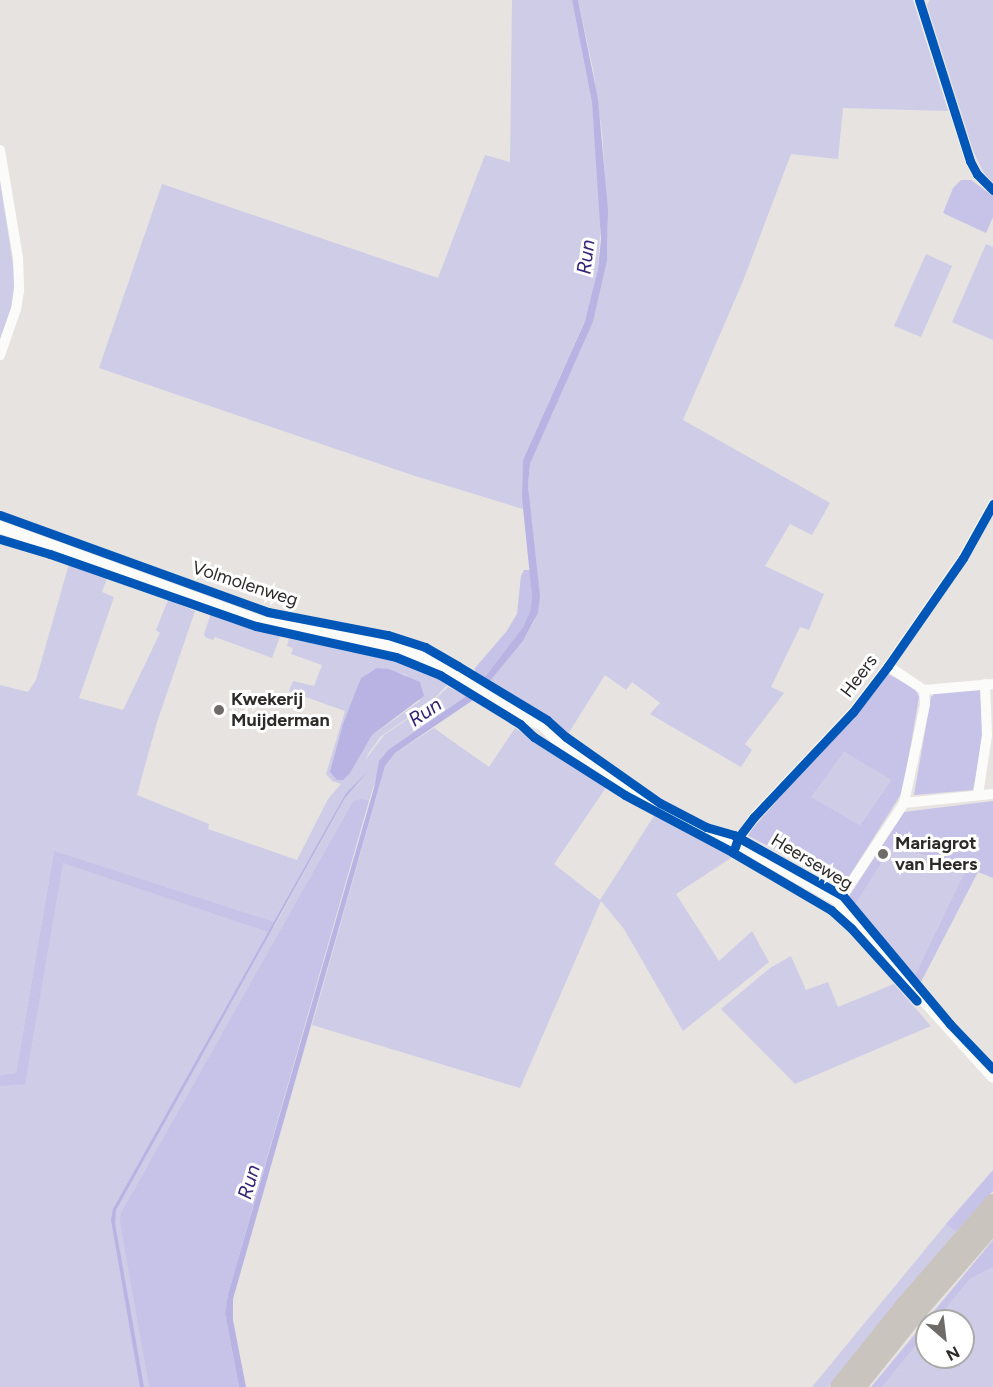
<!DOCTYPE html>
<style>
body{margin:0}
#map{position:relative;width:993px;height:1387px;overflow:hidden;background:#e6e3e0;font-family:Figtree,sans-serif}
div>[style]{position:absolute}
.green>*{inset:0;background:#cfcce8}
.forest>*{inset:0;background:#c7c2e8}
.water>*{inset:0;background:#b9b3e4}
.minor>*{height:10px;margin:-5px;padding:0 5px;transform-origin:5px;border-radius:5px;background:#fbfbfa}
.tertiary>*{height:12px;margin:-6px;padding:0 6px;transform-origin:6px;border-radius:6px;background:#fbfbfa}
.motorway>*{height:18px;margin:-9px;padding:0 9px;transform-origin:9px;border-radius:9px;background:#cac4be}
.cycleway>*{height:9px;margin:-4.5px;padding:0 4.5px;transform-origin:4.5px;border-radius:4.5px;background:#0057b8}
.dots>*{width:16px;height:16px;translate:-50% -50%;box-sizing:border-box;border:3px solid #fff;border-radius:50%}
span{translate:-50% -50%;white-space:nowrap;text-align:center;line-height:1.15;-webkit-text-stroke:6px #fff;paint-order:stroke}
.street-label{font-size:18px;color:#2d2b29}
.poi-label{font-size:18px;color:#2d2b29;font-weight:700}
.left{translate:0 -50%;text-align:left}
.water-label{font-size:20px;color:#362274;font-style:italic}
.north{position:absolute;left:915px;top:1309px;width:60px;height:60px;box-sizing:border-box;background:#fff;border:2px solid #abaaa9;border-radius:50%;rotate:152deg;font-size:16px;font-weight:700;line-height:24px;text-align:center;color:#2d2b29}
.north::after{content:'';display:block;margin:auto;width:21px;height:27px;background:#6e6b69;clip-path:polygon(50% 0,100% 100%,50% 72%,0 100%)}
</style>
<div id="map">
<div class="green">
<i style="clip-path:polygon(512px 0,572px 0,592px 103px,601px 217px,598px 269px,589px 311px,523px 460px,523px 509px,412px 475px,99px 368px,162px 184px,438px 278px,485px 155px,510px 162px)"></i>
<i style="clip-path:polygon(578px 0,913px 0,948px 111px,843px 108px,838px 159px,791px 154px,743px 281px,683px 420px,830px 503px,812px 535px,790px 524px,765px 566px,824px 594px,809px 630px,800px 627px,771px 687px,784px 693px,745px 744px,752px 750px,741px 767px,650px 714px,660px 703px,632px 682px,626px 690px,605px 675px,568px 734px,545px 715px,489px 682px,523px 641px,535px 620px,528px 486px,530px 464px,593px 322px,607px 261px,608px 225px,602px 132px,593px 69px)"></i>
<i style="clip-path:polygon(930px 0,993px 0,993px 183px,986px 177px,974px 153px,927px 5px)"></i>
<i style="clip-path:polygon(0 180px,15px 278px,11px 309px,0 339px)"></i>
<i style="clip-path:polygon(986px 244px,993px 247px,993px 340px,952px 322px)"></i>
<i style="clip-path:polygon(926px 254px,952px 266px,921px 337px,894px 326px)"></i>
<i style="clip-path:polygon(evenodd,69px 564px,107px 578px,102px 592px,114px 597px,79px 698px,123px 710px,160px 633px,156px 630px,168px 600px,195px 611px,157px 722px,137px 795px,209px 824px,208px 829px,297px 860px,328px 799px,341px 784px,332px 781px,326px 774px,345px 711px,289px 691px,293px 681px,314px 686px,322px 665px,291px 654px,293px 648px,287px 646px,289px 639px,377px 656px,412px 667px,439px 678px,447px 685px,430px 703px,381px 736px,368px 754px,366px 759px,384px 735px,430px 704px,448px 687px,468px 696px,383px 755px,369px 801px,353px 801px,130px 1198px,132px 1288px,149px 1387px,0 1387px,0 1080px,18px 1078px,57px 856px,274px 927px,345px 798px,370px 769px,346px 793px,275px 922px,54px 852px,16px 1073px,0 1075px,0 685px,28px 692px,36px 680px,69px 564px,377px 668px,406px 675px,420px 701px,372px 735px,343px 780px,377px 668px)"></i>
<i style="clip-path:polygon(211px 613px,281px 634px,272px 658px,215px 637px,213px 640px,205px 637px,204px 634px)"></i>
<i style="clip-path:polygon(434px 728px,489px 767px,515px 728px,607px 786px,554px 864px,600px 900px,654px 816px,734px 856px,676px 894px,719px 961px,752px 931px,769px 962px,683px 1031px,624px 929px,601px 901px,520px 1088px,312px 1025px,385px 766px,395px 753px)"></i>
<i style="clip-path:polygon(844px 752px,891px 780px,860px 825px,810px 797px)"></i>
<i style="clip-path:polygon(892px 845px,966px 869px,915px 975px,854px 906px)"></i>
<i style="clip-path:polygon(791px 956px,806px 990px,828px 982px,838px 1007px,894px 984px,931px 1026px,795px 1084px,721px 1009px,770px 968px)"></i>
<i style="clip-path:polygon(946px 1224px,956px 1232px,828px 1387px,812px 1387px)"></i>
<i style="clip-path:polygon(993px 1267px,993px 1387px,882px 1387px,927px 1332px,927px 1357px,963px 1357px,963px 1321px,936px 1321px,970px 1279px)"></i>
</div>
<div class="forest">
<i style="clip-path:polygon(961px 180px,971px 180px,993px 196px,993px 217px,986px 233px,943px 213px,953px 188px)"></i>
<i style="clip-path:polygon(524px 570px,530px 570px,532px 596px,530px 613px,523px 627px,483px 679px,475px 675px,475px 668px,506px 632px,517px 614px,521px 576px)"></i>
<i style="clip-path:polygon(evenodd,888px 674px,915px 689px,919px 697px,903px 791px,840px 891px,821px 874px,747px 835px,888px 674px,844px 752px,891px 780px,860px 825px,811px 797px,844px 752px)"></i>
<i style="clip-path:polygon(980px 689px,983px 739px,973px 790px,914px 795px,931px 697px,938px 690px)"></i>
<i style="clip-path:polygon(362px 799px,369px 801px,228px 1294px,225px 1315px,239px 1387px,149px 1387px,120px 1222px,121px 1213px,353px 801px)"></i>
<i style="clip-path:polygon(993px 801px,993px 878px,978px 872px,921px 982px,915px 975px,966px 869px,893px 845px,854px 906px,848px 898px,904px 812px)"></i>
<i style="clip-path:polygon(54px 851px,275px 922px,269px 932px,63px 863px,25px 1084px,0 1086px,0 1075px,16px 1073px)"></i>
<i style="clip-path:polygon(993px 1170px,993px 1191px,956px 1232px,946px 1224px)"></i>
<i style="clip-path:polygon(993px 1240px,993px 1267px,970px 1279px,936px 1321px,927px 1321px,927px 1332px,882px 1387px,871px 1387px)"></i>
</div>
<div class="water">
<i style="clip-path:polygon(572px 0,578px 0,598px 99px,608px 210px,607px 261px,593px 322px,530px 464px,528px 486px,540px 596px,538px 613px,523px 641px,476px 698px,395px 753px,385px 766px,233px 1299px,233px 1320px,246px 1387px,239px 1387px,225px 1314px,228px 1294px,374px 788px,379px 761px,388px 750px,474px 691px,523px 627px,530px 612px,532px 596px,522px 498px,523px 460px,585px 321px,598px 269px,601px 239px,592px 103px)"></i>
<i style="clip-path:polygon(377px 668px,389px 669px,420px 682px,424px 696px,372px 735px,350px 773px,343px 780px,337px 780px,330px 772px,343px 724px,361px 678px)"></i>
<i style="clip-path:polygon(370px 769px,345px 798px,116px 1210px,115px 1223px,144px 1387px,140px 1387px,111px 1220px,113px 1209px,346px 793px)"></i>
</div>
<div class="minor">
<i style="left:919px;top:0;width:169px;rotate:72.4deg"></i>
<i style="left:970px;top:161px;width:15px;rotate:62deg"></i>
<i style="left:977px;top:174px;width:23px;rotate:45deg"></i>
<i style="left:0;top:150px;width:109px;rotate:80.5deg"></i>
<i style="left:18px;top:257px;width:34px;rotate:88deg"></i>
<i style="left:19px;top:291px;width:18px;rotate:99deg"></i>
<i style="left:16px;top:309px;width:49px;rotate:109.2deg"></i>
<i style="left:888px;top:666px;width:43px;rotate:33.7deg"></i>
<i style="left:924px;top:690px;width:69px;rotate:-5deg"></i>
<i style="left:978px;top:795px;width:61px;rotate:-81.5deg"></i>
<i style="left:987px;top:735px;width:51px;rotate:-92.2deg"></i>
<i style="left:904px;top:803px;width:89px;rotate:-5.8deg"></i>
<i style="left:737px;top:843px;width:31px;rotate:-57deg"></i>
<i style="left:754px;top:817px;width:144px;rotate:-46.7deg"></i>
<i style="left:853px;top:712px;width:58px;rotate:-52.7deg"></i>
<i style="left:888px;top:666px;width:131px;rotate:-55.2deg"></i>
<i style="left:963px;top:558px;width:62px;rotate:-60.9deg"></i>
<i style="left:839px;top:901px;width:118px;rotate:-56.4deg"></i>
<i style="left:904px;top:803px;width:101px;rotate:-78deg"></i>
<i style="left:925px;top:704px;width:14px;rotate:-94deg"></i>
</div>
<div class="tertiary">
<i style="left:0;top:527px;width:278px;rotate:20deg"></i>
<i style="left:261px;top:622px;width:140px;rotate:10.7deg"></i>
<i style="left:399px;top:648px;width:21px;rotate:19deg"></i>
<i style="left:419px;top:655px;width:39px;rotate:29deg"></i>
<i style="left:453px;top:674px;width:88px;rotate:31.5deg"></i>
<i style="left:528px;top:720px;width:15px;rotate:16deg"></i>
<i style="left:542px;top:724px;width:19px;rotate:47deg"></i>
<i style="left:555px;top:738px;width:123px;rotate:34.7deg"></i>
<i style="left:656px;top:808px;width:75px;rotate:26.2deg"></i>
<i style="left:723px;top:841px;width:14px;rotate:8deg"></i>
<i style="left:737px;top:843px;width:117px;rotate:29.6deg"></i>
<i style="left:839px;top:901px;width:19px;rotate:58deg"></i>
<i style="left:849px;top:917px;width:215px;rotate:48deg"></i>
</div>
<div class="motorway">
<i style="left:839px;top:1387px;width:102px;rotate:-51.3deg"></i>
<i style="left:903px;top:1307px;width:138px;rotate:-49.1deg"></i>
<i style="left:857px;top:1387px;width:90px;rotate:-51.3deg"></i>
<i style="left:913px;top:1317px;width:122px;rotate:-49deg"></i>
</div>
<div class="cycleway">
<i style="left:919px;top:0;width:169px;rotate:72.4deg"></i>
<i style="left:970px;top:161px;width:15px;rotate:62deg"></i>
<i style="left:977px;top:174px;width:23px;rotate:45deg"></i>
<i style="left:0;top:515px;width:285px;rotate:19.9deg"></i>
<i style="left:268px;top:612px;width:122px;rotate:10.9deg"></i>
<i style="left:388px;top:635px;width:39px;rotate:18deg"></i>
<i style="left:425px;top:647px;width:38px;rotate:30deg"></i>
<i style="left:458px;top:666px;width:104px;rotate:31.2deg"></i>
<i style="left:547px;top:720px;width:25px;rotate:42deg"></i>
<i style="left:566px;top:737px;width:115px;rotate:35.1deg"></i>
<i style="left:660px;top:803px;width:52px;rotate:27.6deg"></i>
<i style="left:706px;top:827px;width:29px;rotate:16deg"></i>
<i style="left:734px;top:835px;width:125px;rotate:29.2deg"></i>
<i style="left:843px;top:896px;width:167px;rotate:50.1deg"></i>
<i style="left:950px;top:1024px;width:62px;rotate:46.3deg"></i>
<i style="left:0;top:539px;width:52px;rotate:16.7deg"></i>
<i style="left:50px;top:554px;width:218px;rotate:19.3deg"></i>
<i style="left:256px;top:626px;width:143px;rotate:12.5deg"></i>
<i style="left:396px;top:657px;width:48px;rotate:22.2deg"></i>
<i style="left:440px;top:675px;width:94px;rotate:31.5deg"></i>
<i style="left:520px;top:724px;width:19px;rotate:43deg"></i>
<i style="left:534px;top:737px;width:108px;rotate:32.5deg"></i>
<i style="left:625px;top:795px;width:121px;rotate:28deg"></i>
<i style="left:732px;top:852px;width:115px;rotate:30.4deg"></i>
<i style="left:831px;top:910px;width:27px;rotate:42deg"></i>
<i style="left:851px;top:928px;width:98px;rotate:47.9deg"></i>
<i style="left:735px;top:847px;width:9px;rotate:-72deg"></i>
<i style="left:738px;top:838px;width:26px;rotate:-53deg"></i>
<i style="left:754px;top:817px;width:144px;rotate:-46.7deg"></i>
<i style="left:853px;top:712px;width:58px;rotate:-52.7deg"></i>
<i style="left:888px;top:666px;width:131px;rotate:-55.2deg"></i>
<i style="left:963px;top:558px;width:62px;rotate:-60.9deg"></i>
</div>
<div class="dots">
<i style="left:219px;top:710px;background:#6e6b69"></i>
<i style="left:883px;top:854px;background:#6e6b69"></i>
</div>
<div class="street-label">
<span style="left:245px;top:584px;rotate:18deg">Volmolenweg</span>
<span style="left:859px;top:676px;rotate:-53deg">Heers</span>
<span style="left:812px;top:862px;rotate:31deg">Heerseweg</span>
</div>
<div class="poi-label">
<span class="left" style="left:231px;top:710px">Kwekerij<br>Muijderman</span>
<span class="left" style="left:895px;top:854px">Mariagrot<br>van Heers</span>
</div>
<div class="water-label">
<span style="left:586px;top:257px;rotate:-83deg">Run</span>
<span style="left:425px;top:712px;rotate:-34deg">Run</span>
<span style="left:249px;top:1182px;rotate:-74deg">Run</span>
</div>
<div class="north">N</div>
</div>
